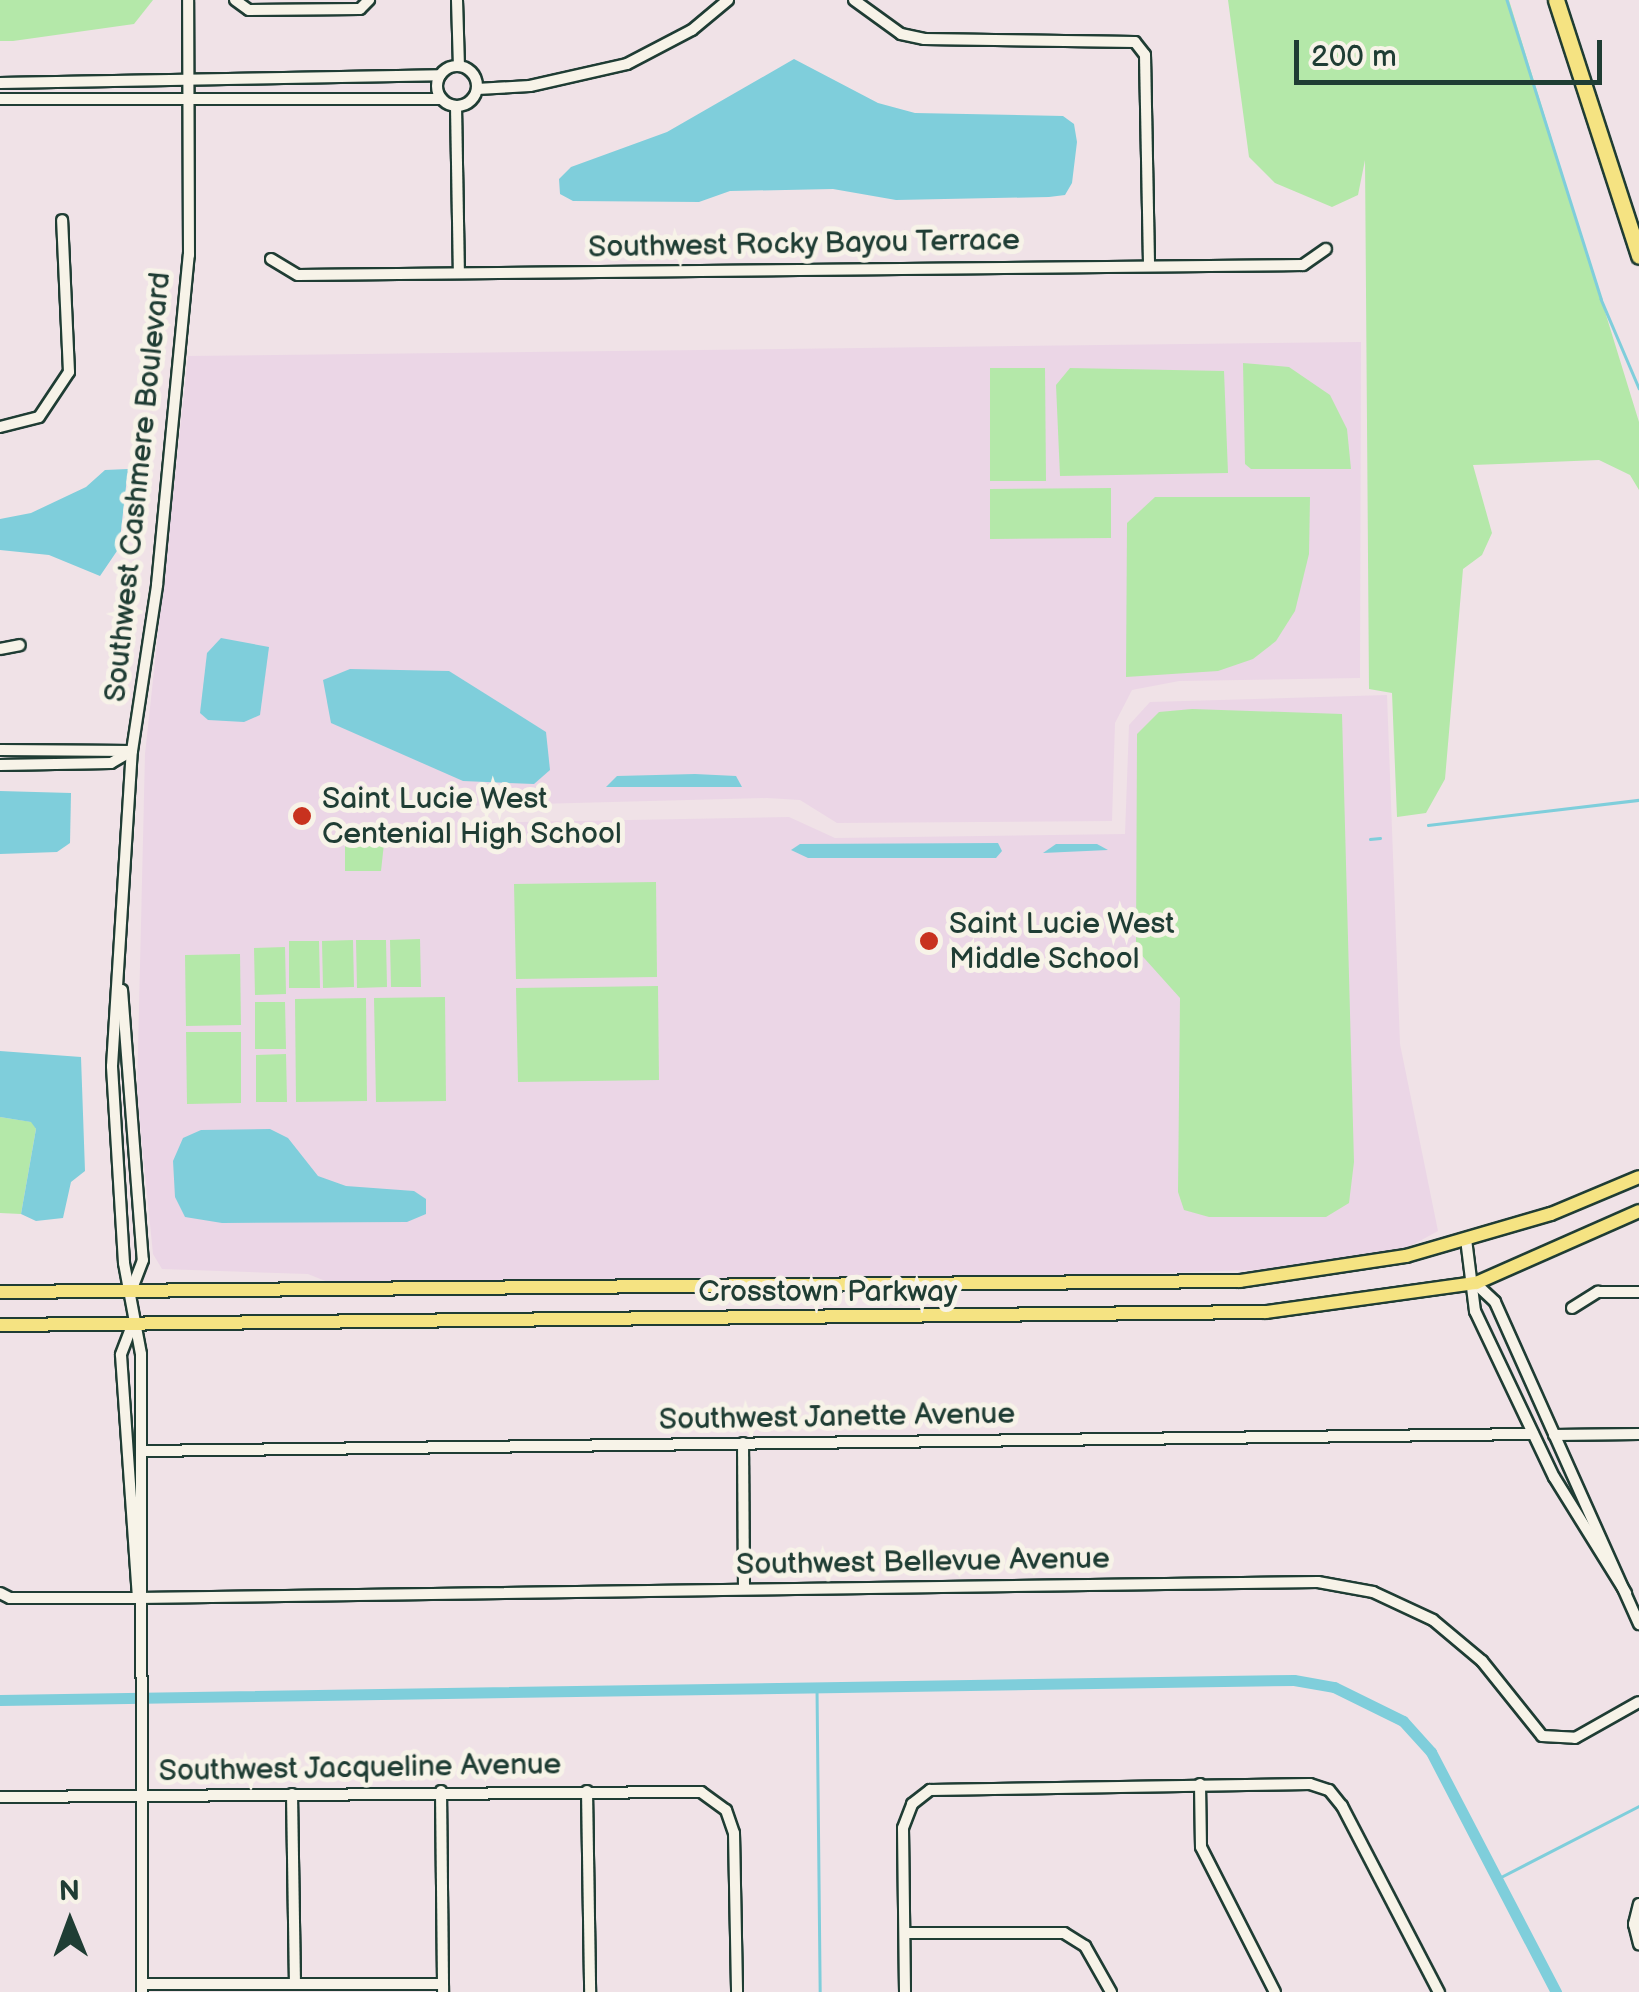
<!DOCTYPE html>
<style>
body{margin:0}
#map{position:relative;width:1639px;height:1992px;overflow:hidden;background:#f0e2e7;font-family:"Balsamiq Sans",sans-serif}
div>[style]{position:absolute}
.built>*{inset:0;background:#ebd6e6}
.green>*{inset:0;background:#b4e8a9}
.water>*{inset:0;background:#7fcedb}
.stream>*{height:2.5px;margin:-1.25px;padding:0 1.25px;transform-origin:1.25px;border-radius:1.25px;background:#7fcedb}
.canal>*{height:11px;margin:-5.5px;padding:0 5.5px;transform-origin:5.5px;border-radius:5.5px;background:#7fcedb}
.roads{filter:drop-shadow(2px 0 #1f3d34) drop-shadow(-2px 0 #1f3d34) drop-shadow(0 2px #1f3d34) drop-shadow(0 -2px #1f3d34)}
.minor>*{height:10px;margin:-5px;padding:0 5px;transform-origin:5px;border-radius:5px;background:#f7f3e8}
.minor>.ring{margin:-5px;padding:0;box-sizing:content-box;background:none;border:10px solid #f7f3e8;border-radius:50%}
.major>*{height:12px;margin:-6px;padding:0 6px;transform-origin:6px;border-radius:6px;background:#f5e382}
.highway>*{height:15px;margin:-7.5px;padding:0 7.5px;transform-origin:7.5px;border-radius:7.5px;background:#f5e382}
.dots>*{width:28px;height:28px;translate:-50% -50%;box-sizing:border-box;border:5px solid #f7f3e8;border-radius:50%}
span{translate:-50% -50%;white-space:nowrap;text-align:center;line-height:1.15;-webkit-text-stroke:10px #f7f3e8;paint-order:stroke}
.street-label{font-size:30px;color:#1f3d34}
.poi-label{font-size:30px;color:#1f3d34}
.left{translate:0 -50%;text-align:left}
.north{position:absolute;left:20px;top:1872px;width:100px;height:100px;-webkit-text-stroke:8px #f7f3e8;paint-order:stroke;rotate:359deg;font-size:28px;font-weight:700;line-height:40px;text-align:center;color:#1f3d34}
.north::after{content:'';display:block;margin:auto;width:35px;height:45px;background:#1f3d34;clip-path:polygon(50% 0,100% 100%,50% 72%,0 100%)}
.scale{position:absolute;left:1294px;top:40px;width:308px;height:45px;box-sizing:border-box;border:5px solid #1f3d34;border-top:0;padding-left:12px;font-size:30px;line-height:35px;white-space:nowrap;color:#1f3d34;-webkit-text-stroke:8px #f7f3e8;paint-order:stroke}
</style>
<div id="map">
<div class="built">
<i style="clip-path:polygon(1361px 342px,1360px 678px,1179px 681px,1132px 690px,1115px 723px,1112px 821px,837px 823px,800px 800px,767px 798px,462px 806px,461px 823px,789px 817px,835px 838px,1125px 834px,1129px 725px,1150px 702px,1387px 695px,1400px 1044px,1438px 1231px,1405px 1249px,1281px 1269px,1068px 1276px,328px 1282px,308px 1274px,162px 1269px,153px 1254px,137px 1094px,145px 754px,188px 356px)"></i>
</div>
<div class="green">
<i style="clip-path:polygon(0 0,153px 0,134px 24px,13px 41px,0 41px)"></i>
<i style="clip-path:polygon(1228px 0,1509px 0,1639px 422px,1639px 490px,1630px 475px,1599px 460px,1473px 465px,1492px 533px,1482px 555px,1463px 569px,1445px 779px,1426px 813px,1397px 817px,1392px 693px,1369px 689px,1365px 160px,1358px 195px,1332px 207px,1275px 183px,1249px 157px)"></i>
<i style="clip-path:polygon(1243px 363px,1289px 367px,1330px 395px,1347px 429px,1351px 469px,1251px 469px,1245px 464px)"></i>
<i style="clip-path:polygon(990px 368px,1045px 368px,1046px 481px,990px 481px)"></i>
<i style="clip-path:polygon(1070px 368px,1224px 371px,1228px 473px,1060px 476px,1056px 385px)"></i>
<i style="clip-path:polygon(1111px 488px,1111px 538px,990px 539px,990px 489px)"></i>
<i style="clip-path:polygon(1155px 497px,1310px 497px,1309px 554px,1295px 611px,1276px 641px,1253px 659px,1218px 671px,1126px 677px,1127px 523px)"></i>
<i style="clip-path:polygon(1192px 709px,1342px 714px,1354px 1162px,1349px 1203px,1326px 1217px,1209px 1217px,1184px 1210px,1178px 1192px,1180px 998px,1136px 949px,1137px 734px,1159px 712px)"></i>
<i style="clip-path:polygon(386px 825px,381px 871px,345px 871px,345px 826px)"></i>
<i style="clip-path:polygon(656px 882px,657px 977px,516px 979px,514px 884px)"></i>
<i style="clip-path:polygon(420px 939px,421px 987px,391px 987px,390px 940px)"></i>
<i style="clip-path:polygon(353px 940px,354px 987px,323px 988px,322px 941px)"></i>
<i style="clip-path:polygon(356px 940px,386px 940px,387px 987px,357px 988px)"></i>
<i style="clip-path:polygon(289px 941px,319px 941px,320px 988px,289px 988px)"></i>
<i style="clip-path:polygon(285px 947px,286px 994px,255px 995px,254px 948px)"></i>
<i style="clip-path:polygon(240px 954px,241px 1025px,186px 1026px,185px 955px)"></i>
<i style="clip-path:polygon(658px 986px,659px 1080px,518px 1082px,516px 988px)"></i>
<i style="clip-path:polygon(445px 997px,446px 1101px,376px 1102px,374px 998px)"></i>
<i style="clip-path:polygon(366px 998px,367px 1101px,296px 1102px,295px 999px)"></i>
<i style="clip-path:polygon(255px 1002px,285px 1002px,286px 1049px,255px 1049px)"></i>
<i style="clip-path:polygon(186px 1032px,241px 1032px,241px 1103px,187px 1104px)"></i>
<i style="clip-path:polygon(286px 1054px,287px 1102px,256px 1102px,256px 1055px)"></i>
<i style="clip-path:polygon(0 1117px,32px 1122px,36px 1129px,21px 1214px,0 1213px)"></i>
</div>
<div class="water">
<i style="clip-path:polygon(794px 59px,878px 103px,915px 113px,1063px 116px,1074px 124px,1077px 142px,1072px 183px,1065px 195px,1049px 197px,896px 200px,833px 189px,730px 191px,699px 202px,573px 201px,560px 194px,559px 179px,571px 167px,667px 132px)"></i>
<i style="clip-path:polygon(128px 469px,119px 548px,100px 576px,49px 555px,0 550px,0 519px,31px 513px,86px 487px,105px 470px)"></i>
<i style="clip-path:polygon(221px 638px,269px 647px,260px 715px,244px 722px,208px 720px,200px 713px,207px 653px)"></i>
<i style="clip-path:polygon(350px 669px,449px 671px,546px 732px,550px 770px,534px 784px,463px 781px,331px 723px,323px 680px)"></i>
<i style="clip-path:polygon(695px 774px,736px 776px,742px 787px,606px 787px,617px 776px)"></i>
<i style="clip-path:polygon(0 791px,71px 793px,70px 843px,57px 852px,0 854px)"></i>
<i style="clip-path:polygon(998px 843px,1002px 851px,996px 858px,808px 858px,791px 850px,800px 844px)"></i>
<i style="clip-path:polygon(1056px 844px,1097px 844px,1108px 850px,1043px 853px)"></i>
<i style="clip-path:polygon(0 1051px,81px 1057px,85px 1171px,71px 1182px,63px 1218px,36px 1221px,21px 1214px,36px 1129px,31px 1122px,0 1117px)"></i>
<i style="clip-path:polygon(270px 1129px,288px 1138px,318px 1176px,346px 1186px,414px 1191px,426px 1199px,426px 1214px,407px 1222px,222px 1223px,185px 1217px,175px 1197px,173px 1161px,183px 1138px,201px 1130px)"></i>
</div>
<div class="stream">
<i style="left:1507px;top:0;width:313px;rotate:72.5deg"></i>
<i style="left:1601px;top:299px;width:97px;rotate:66.9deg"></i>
<i style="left:1428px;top:825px;width:212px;rotate:-6.8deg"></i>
<i style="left:1370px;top:839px;width:10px;rotate:-6deg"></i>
<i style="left:817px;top:1688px;width:304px;rotate:89.4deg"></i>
<i style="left:1497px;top:1879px;width:160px;rotate:-27.2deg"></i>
</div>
<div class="canal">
<i style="left:0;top:1700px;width:1294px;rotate:-0.89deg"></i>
<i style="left:1294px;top:1680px;width:41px;rotate:9.9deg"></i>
<i style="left:1334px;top:1687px;width:77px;rotate:26.2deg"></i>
<i style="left:1403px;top:1721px;width:42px;rotate:47.9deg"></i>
<i style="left:1431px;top:1752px;width:271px;rotate:62.5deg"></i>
</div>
<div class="roads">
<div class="minor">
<i style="left:235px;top:0;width:17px;rotate:36deg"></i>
<i style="left:249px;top:10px;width:111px;rotate:-0.5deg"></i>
<i style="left:360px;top:9px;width:13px;rotate:-45deg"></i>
<i style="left:457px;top:0;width:66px;rotate:88.3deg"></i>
<i style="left:854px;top:0;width:58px;rotate:35.9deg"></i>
<i style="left:901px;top:34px;width:24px;rotate:12deg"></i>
<i style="left:924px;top:39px;width:211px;rotate:0.8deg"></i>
<i style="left:1135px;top:42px;width:16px;rotate:52deg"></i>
<i style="left:1145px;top:55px;width:210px;rotate:88.9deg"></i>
<i class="ring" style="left:437px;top:66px;width:30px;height:30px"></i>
<i style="left:0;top:83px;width:440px;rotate:-1deg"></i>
<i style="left:477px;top:89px;width:53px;rotate:-3.2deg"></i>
<i style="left:530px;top:86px;width:99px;rotate:-12.8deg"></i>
<i style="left:627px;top:64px;width:73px;rotate:-27.6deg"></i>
<i style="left:692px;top:30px;width:47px;rotate:-39.8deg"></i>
<i style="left:0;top:99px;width:441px"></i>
<i style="left:456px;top:106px;width:166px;rotate:89deg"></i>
<i style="left:271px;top:259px;width:31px;rotate:31deg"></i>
<i style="left:298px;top:275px;width:1005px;rotate:-0.57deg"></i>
<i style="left:1303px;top:265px;width:28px;rotate:-35deg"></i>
<i style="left:0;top:427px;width:40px;rotate:-14.4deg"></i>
<i style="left:39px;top:417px;width:54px;rotate:-56.3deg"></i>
<i style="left:69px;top:372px;width:152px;rotate:-92.6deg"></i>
<i style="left:0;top:649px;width:20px;rotate:-11deg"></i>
<i style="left:0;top:750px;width:131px;rotate:0.4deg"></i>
<i style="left:0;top:765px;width:111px;rotate:-1deg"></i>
<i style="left:111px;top:763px;width:24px;rotate:-30deg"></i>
<i style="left:122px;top:990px;width:271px;rotate:85.6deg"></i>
<i style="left:143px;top:1260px;width:31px;rotate:111deg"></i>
<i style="left:1466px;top:1239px;width:73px;rotate:82.9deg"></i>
<i style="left:1475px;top:1311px;width:184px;rotate:64.6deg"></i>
<i style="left:1554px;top:1477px;width:137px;rotate:58.2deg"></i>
<i style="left:1476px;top:1284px;width:26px;rotate:43deg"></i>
<i style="left:1495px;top:1302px;width:353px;rotate:65.9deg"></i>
<i style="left:1572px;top:1308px;width:31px;rotate:-32deg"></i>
<i style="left:1598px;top:1292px;width:41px"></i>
<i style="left:133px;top:1323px;width:34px;rotate:111deg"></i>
<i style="left:121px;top:1355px;width:244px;rotate:86deg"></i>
<i style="left:1554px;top:1435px;width:85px;rotate:-0.7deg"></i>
<i style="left:743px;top:1443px;width:146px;rotate:89.6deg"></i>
<i style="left:142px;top:1451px;width:1391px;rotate:-0.7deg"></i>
<i style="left:0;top:1593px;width:11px;rotate:27deg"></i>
<i style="left:10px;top:1598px;width:128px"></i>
<i style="left:138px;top:1598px;width:1180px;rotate:-0.78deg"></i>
<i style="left:1318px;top:1582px;width:56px;rotate:10.3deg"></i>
<i style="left:1373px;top:1592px;width:66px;rotate:25deg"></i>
<i style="left:1433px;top:1620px;width:64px;rotate:39.9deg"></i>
<i style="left:1482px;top:1661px;width:96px;rotate:51.3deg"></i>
<i style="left:1542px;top:1736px;width:33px;rotate:3deg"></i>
<i style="left:1575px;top:1738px;width:73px;rotate:-29.4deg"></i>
<i style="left:1200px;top:1784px;width:63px;rotate:89.1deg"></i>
<i style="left:1201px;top:1847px;width:163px;rotate:63deg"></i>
<i style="left:441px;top:1791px;width:201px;rotate:89.4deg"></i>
<i style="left:587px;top:1791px;width:201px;rotate:89.1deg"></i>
<i style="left:292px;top:1794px;width:189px;rotate:89.1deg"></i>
<i style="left:0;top:1797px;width:701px;rotate:-0.41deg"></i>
<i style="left:701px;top:1792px;width:31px;rotate:36deg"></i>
<i style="left:726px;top:1810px;width:24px;rotate:71deg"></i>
<i style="left:734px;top:1833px;width:159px;rotate:88.9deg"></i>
<i style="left:1639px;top:1904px;width:21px;rotate:104deg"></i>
<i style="left:1634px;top:1924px;width:21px;rotate:76deg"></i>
<i style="left:905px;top:1933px;width:159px"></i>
<i style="left:1064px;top:1933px;width:25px;rotate:32deg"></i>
<i style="left:1085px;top:1946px;width:53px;rotate:60.5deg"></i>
<i style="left:142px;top:1984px;width:300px"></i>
<i style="left:142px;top:1992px;width:638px;rotate:-90.09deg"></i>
<i style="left:141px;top:1354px;width:93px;rotate:-100.6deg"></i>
<i style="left:124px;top:1263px;width:197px;rotate:-93.5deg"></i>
<i style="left:112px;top:1066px;width:316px;rotate:-86.4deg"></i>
<i style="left:132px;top:751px;width:168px;rotate:-81.4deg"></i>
<i style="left:157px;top:585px;width:332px;rotate:-84.5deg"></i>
<i style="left:189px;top:255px;width:255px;rotate:-90.2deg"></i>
<i style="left:905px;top:1992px;width:164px;rotate:-90.7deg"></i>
<i style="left:903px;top:1828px;width:26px;rotate:-69deg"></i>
<i style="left:912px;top:1804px;width:23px;rotate:-38deg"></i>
<i style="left:930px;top:1790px;width:380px;rotate:-0.9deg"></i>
<i style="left:1310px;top:1784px;width:20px;rotate:18deg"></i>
<i style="left:1329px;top:1790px;width:21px;rotate:51deg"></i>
<i style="left:1342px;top:1806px;width:210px;rotate:62.5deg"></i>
</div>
<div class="major">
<i style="left:0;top:1292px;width:1240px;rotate:-0.51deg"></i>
<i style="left:1240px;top:1281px;width:168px;rotate:-8.6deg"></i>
<i style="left:1406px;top:1256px;width:151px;rotate:-16.2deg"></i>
<i style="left:1551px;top:1214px;width:95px;rotate:-22.8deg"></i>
<i style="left:0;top:1325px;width:1266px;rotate:-0.59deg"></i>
<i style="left:1266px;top:1312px;width:212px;rotate:-7.9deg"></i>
<i style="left:1476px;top:1283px;width:178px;rotate:-23.8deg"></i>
</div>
<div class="highway">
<i style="left:1556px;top:0;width:269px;rotate:72deg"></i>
</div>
</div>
<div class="dots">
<i style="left:302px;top:816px;background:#c8321e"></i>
<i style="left:929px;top:941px;background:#c8321e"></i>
</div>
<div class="street-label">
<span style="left:804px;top:244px;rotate:-1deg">Southwest Rocky Bayou Terrace</span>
<span style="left:138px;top:487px;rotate:-84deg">Southwest Cashmere Boulevard</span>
<span style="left:828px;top:1292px">Crosstown Parkway</span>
<span style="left:837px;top:1417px;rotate:-1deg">Southwest Janette Avenue</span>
<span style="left:923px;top:1562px;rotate:-1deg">Southwest Bellevue Avenue</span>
<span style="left:360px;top:1768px;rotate:-1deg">Southwest Jacqueline Avenue</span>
</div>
<div class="poi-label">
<span class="left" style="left:322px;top:816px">Saint Lucie West<br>Centenial High School</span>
<span class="left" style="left:949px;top:941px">Saint Lucie West<br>Middle School</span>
</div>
<div class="north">N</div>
<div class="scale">200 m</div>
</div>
